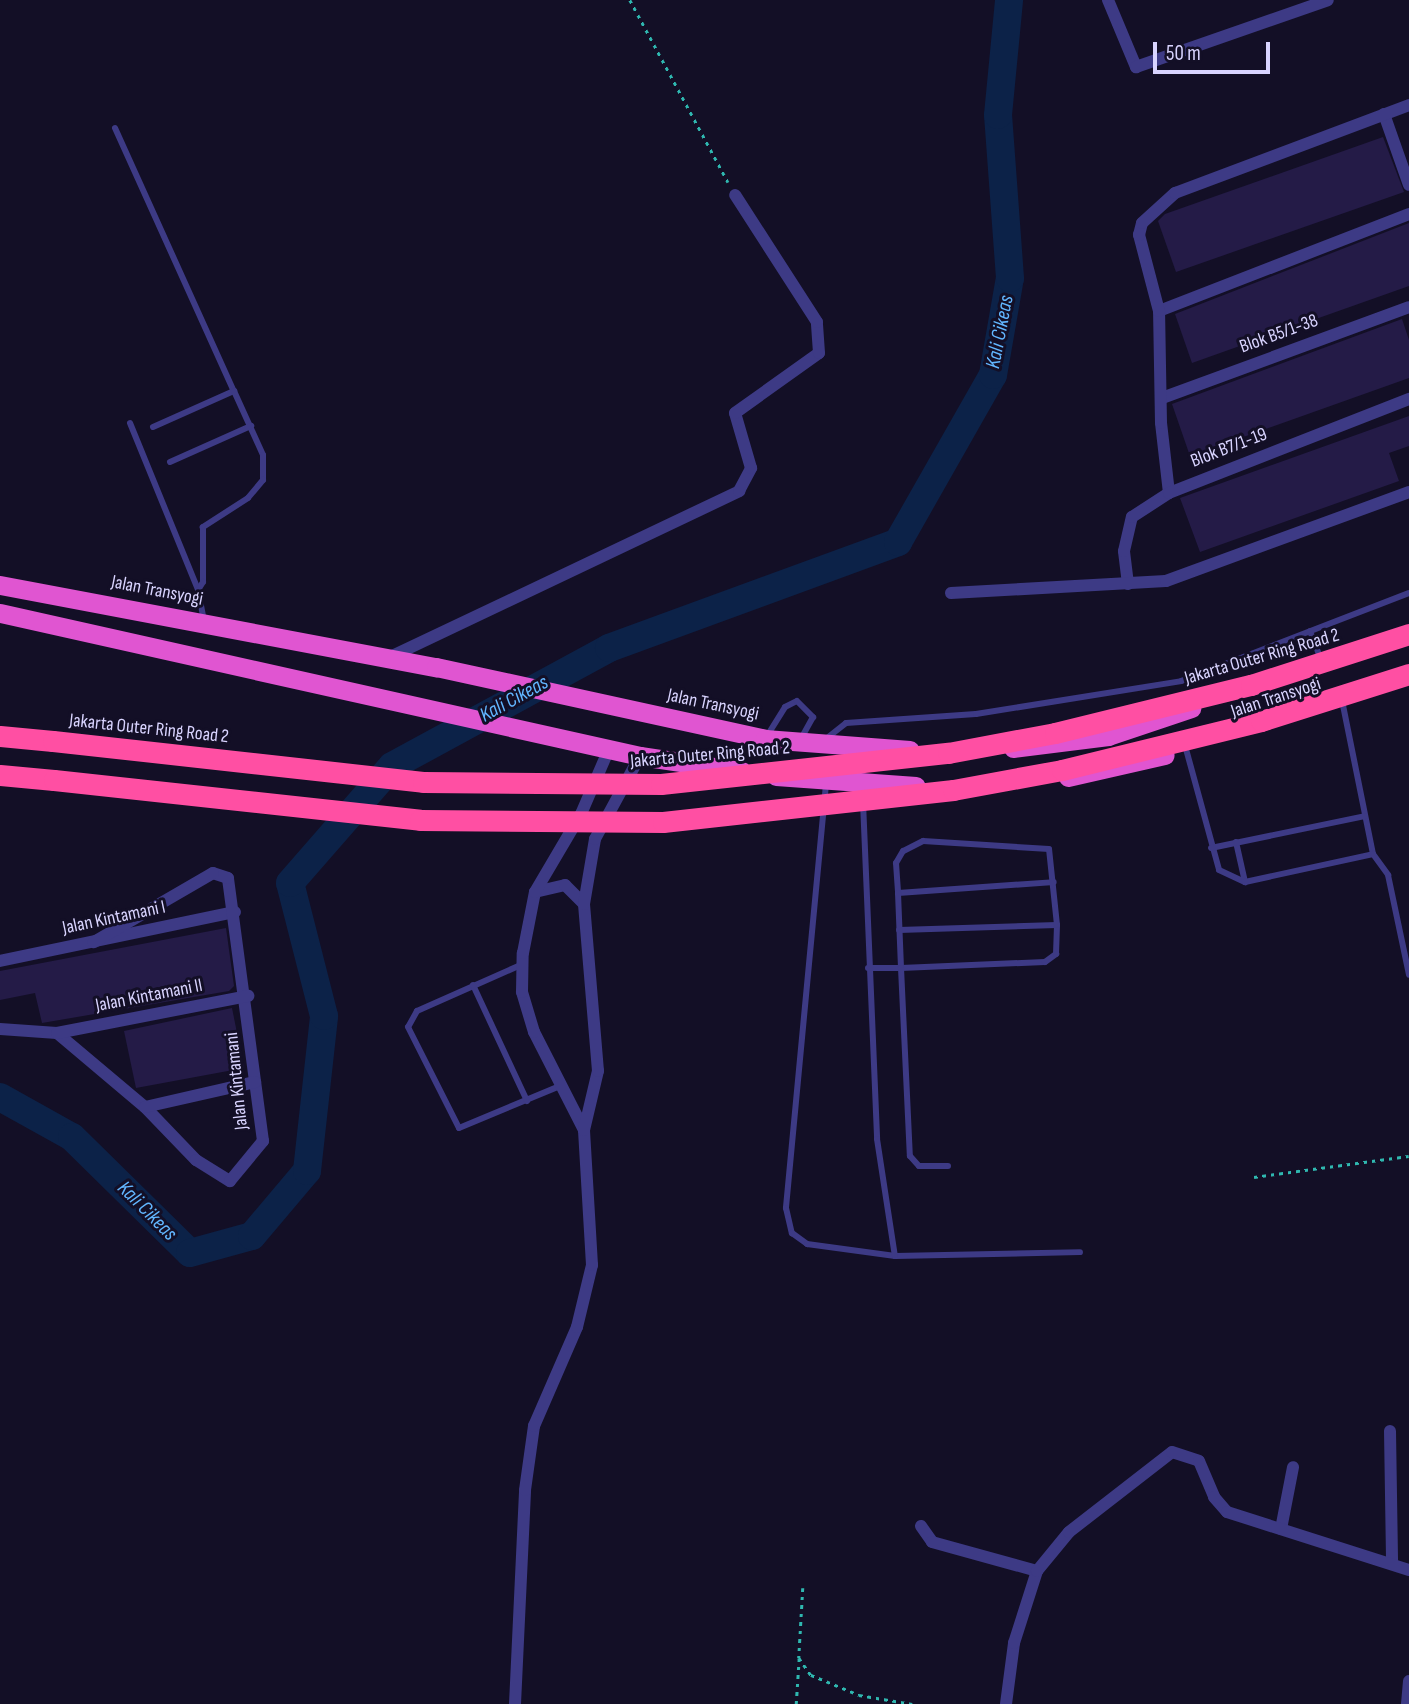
<!DOCTYPE html>
<style>
body{margin:0}
#map{position:relative;width:1409px;height:1704px;overflow:hidden;background:#130f26;font-family:"Sofia Sans Condensed",sans-serif}
div>[style]{position:absolute}
.river>*{height:28px;margin:-14px;padding:0 14px;transform-origin:14px;border-radius:14px;background:#0c2248}
.building>*{inset:0;background:#241b47}
.path>*{height:2.5px;margin-top:-1.25px;transform-origin:0;background:repeating-linear-gradient(90deg,#2fb8b0 0 3.5px,transparent 0 8.5px)}
.service>*{height:6px;margin:-3px;padding:0 3px;transform-origin:3px;border-radius:3px;background:#3d3a85}
.minor>*{height:12px;margin:-6px;padding:0 6px;transform-origin:6px;border-radius:6px;background:#3d3a85}
.trunk>*{height:19px;margin:-9.5px;padding:0 9.5px;transform-origin:9.5px;border-radius:9.5px;background:#e055d1}
.motorway>*{height:21px;margin:-10.5px;padding:0 10.5px;transform-origin:10.5px;border-radius:10.5px;background:#ff4fa3}
.motorway-bridge>*{height:21px;margin:-10.5px;padding:0 10.5px;transform-origin:10.5px;border-radius:10.5px;background:#ff4fa3}
span{translate:-50% -50%;white-space:nowrap;text-align:center;line-height:1.15;-webkit-text-stroke:6px #130f26;paint-order:stroke}
.street-label{font-size:19px;color:#d9d4ff}
.water-label{font-size:21px;color:#62b6ff;font-style:italic}
.scale{position:absolute;left:1153px;top:42px;width:117px;height:32px;box-sizing:border-box;border:4px solid #d9d4ff;border-top:0;padding-left:9px;font-size:21px;line-height:24px;white-space:nowrap;color:#d9d4ff;-webkit-text-stroke:5px #130f26;paint-order:stroke}
</style>
<div id="map">
<div class="river">
<i style="left:0;top:1097px;width:82px;rotate:29.1deg"></i>
<i style="left:72px;top:1137px;width:165px;rotate:44.5deg"></i>
<i style="left:190px;top:1253px;width:64px;rotate:-15.3deg"></i>
<i style="left:252px;top:1236px;width:85px;rotate:-49.8deg"></i>
<i style="left:307px;top:1171px;width:156px;rotate:-83.7deg"></i>
<i style="left:324px;top:1016px;width:137px;rotate:-104.3deg"></i>
<i style="left:290px;top:883px;width:155px;rotate:-48.9deg"></i>
<i style="left:392px;top:766px;width:247px;rotate:-28.5deg"></i>
<i style="left:609px;top:648px;width:308px;rotate:-20.1deg"></i>
<i style="left:898px;top:542px;width:192px;rotate:-60.4deg"></i>
<i style="left:993px;top:375px;width:98px;rotate:-80.1deg"></i>
<i style="left:1010px;top:278px;width:163px;rotate:-94.2deg"></i>
<i style="left:998px;top:115px;width:116px;rotate:-84.5deg"></i>
</div>
<div class="building">
<i style="clip-path:polygon(1383px 137px,1404px 192px,1176px 272px,1158px 221px,1165px 214px)"></i>
<i style="clip-path:polygon(1409px 223px,1409px 286px,1192px 363px,1175px 314px)"></i>
<i style="clip-path:polygon(1402px 319px,1409px 340px,1409px 378px,1190px 456px,1172px 404px)"></i>
<i style="clip-path:polygon(1409px 416px,1409px 446px,1389px 453px,1399px 481px,1200px 552px,1180px 498px)"></i>
<i style="clip-path:polygon(226px 928px,234px 986px,229px 991px,42px 1023px,35px 993px,0 1000px,0 971px)"></i>
<i style="clip-path:polygon(232px 1008px,244px 1068px,136px 1088px,124px 1031px)"></i>
</div>
<div class="path">
<i style="left:630px;top:0;width:207px;rotate:61.7deg"></i>
<i style="left:1254px;top:1177px;width:156px;rotate:-7.7deg"></i>
<i style="left:803px;top:1588px;width:70px;rotate:93.3deg"></i>
<i style="left:799px;top:1658px;width:21px;rotate:55deg"></i>
<i style="left:811px;top:1675px;width:52px;rotate:22.6deg"></i>
<i style="left:859px;top:1695px;width:54px;rotate:9.6deg"></i>
<i style="left:796px;top:1704px;width:46px;rotate:-86.3deg"></i>
</div>
<div class="service">
<i style="left:115px;top:128px;width:289px;rotate:65.7deg"></i>
<i style="left:130px;top:423px;width:180px;rotate:67.8deg"></i>
<i style="left:153px;top:427px;width:89px;rotate:-24deg"></i>
<i style="left:234px;top:391px;width:70px;rotate:65.6deg"></i>
<i style="left:263px;top:455px;width:25px;rotate:90deg"></i>
<i style="left:263px;top:480px;width:23px;rotate:130deg"></i>
<i style="left:248px;top:498px;width:54px;rotate:147.2deg"></i>
<i style="left:203px;top:527px;width:55px;rotate:90deg"></i>
<i style="left:203px;top:582px;width:9px;rotate:122deg"></i>
<i style="left:198px;top:590px;width:32px;rotate:79deg"></i>
<i style="left:170px;top:462px;width:89px;rotate:-24deg"></i>
<i style="left:1310px;top:631px;width:30px;rotate:69deg"></i>
<i style="left:767px;top:736px;width:34px;rotate:-58deg"></i>
<i style="left:785px;top:707px;width:13px;rotate:-27deg"></i>
<i style="left:797px;top:701px;width:23px;rotate:45deg"></i>
<i style="left:813px;top:717px;width:23px;rotate:119deg"></i>
<i style="left:827px;top:738px;width:24px;rotate:-38deg"></i>
<i style="left:846px;top:723px;width:130px;rotate:-4deg"></i>
<i style="left:976px;top:714px;width:208px;rotate:-9.1deg"></i>
<i style="left:1181px;top:681px;width:244px;rotate:-21.1deg"></i>
<i style="left:1186px;top:749px;width:125px;rotate:74.7deg"></i>
<i style="left:1219px;top:870px;width:29px;rotate:25deg"></i>
<i style="left:826px;top:784px;width:426px;rotate:95.4deg"></i>
<i style="left:786px;top:1208px;width:26px;rotate:77deg"></i>
<i style="left:792px;top:1233px;width:19px;rotate:36deg"></i>
<i style="left:807px;top:1244px;width:89px;rotate:7.8deg"></i>
<i style="left:895px;top:1256px;width:185px;rotate:-1.2deg"></i>
<i style="left:863px;top:802px;width:337px;rotate:87.6deg"></i>
<i style="left:877px;top:1139px;width:118px;rotate:81.3deg"></i>
<i style="left:1236px;top:842px;width:41px;rotate:77.3deg"></i>
<i style="left:1245px;top:882px;width:131px;rotate:-12.3deg"></i>
<i style="left:1373px;top:854px;width:157px;rotate:-101.4deg"></i>
<i style="left:1211px;top:848px;width:157px;rotate:-11.7deg"></i>
<i style="left:1373px;top:854px;width:26px;rotate:54deg"></i>
<i style="left:1388px;top:875px;width:102px;rotate:78.1deg"></i>
<i style="left:898px;top:893px;width:156px;rotate:-4deg"></i>
<i style="left:899px;top:930px;width:158px;rotate:-1.8deg"></i>
<i style="left:523px;top:964px;width:116px;rotate:156.1deg"></i>
<i style="left:417px;top:1011px;width:18px;rotate:119deg"></i>
<i style="left:408px;top:1027px;width:113px;rotate:63.2deg"></i>
<i style="left:459px;top:1128px;width:109px;rotate:-22.6deg"></i>
<i style="left:868px;top:968px;width:33px"></i>
<i style="left:901px;top:968px;width:144px;rotate:-2.4deg"></i>
<i style="left:1045px;top:962px;width:14px;rotate:-36deg"></i>
<i style="left:1056px;top:954px;width:29px;rotate:-88deg"></i>
<i style="left:1057px;top:925px;width:76px;rotate:-96deg"></i>
<i style="left:1049px;top:849px;width:126px;rotate:-176.4deg"></i>
<i style="left:923px;top:841px;width:22px;rotate:153deg"></i>
<i style="left:903px;top:851px;width:14px;rotate:120deg"></i>
<i style="left:896px;top:863px;width:30px;rotate:86deg"></i>
<i style="left:898px;top:893px;width:75px;rotate:87.7deg"></i>
<i style="left:901px;top:968px;width:188px;rotate:87.3deg"></i>
<i style="left:910px;top:1156px;width:13px;rotate:48deg"></i>
<i style="left:919px;top:1166px;width:29px"></i>
<i style="left:473px;top:985px;width:128px;rotate:65deg"></i>
</div>
<div class="minor">
<i style="left:1108px;top:0;width:73px;rotate:67.3deg"></i>
<i style="left:1136px;top:67px;width:203px;rotate:-19.2deg"></i>
<i style="left:1384px;top:114px;width:75px;rotate:70.6deg"></i>
<i style="left:1159px;top:311px;width:268px;rotate:-21.2deg"></i>
<i style="left:1162px;top:398px;width:263px;rotate:-20.2deg"></i>
<i style="left:1169px;top:493px;width:70px;rotate:-96.5deg"></i>
<i style="left:1161px;top:423px;width:112px;rotate:-91deg"></i>
<i style="left:1159px;top:311px;width:79px;rotate:-104.7deg"></i>
<i style="left:1139px;top:235px;width:12px;rotate:-76deg"></i>
<i style="left:1142px;top:223px;width:45px;rotate:-42.3deg"></i>
<i style="left:1175px;top:193px;width:250px;rotate:-20.6deg"></i>
<i style="left:1128px;top:584px;width:33px;rotate:-97deg"></i>
<i style="left:1124px;top:551px;width:35px;rotate:-77deg"></i>
<i style="left:1132px;top:517px;width:44px;rotate:-33deg"></i>
<i style="left:1169px;top:493px;width:258px;rotate:-21.4deg"></i>
<i style="left:951px;top:593px;width:215px;rotate:-3.2deg"></i>
<i style="left:1166px;top:581px;width:259px;rotate:-20.1deg"></i>
<i style="left:388px;top:658px;width:389px;rotate:-25.4deg"></i>
<i style="left:739px;top:491px;width:26px;rotate:-62deg"></i>
<i style="left:751px;top:468px;width:57px;rotate:-106.2deg"></i>
<i style="left:735px;top:413px;width:103px;rotate:-35.5deg"></i>
<i style="left:819px;top:353px;width:31px;rotate:-94deg"></i>
<i style="left:817px;top:322px;width:151px;rotate:-122.8deg"></i>
<i style="left:535px;top:892px;width:31px;rotate:-13deg"></i>
<i style="left:565px;top:885px;width:27px;rotate:45deg"></i>
<i style="left:0;top:961px;width:240px;rotate:-11.8deg"></i>
<i style="left:0;top:1029px;width:57px;rotate:4deg"></i>
<i style="left:57px;top:1033px;width:115px;rotate:40.1deg"></i>
<i style="left:145px;top:1107px;width:74px;rotate:46.1deg"></i>
<i style="left:196px;top:1160px;width:40px;rotate:32deg"></i>
<i style="left:230px;top:1181px;width:52px;rotate:-50.5deg"></i>
<i style="left:263px;top:1141px;width:265px;rotate:-97.6deg"></i>
<i style="left:228px;top:878px;width:16px;rotate:-162deg"></i>
<i style="left:213px;top:873px;width:138px;rotate:149.9deg"></i>
<i style="left:57px;top:1033px;width:195px;rotate:-11deg"></i>
<i style="left:145px;top:1107px;width:113px;rotate:-12.8deg"></i>
<i style="left:584px;top:1130px;width:110px;rotate:-117deg"></i>
<i style="left:534px;top:1032px;width:42px;rotate:-106.7deg"></i>
<i style="left:522px;top:992px;width:39px;rotate:-89deg"></i>
<i style="left:523px;top:953px;width:62px;rotate:-78.9deg"></i>
<i style="left:535px;top:892px;width:91px;rotate:-59.5deg"></i>
<i style="left:581px;top:814px;width:71px;rotate:-66.7deg"></i>
<i style="left:1390px;top:1431px;width:131px;rotate:89.1deg"></i>
<i style="left:921px;top:1526px;width:19px;rotate:55deg"></i>
<i style="left:932px;top:1542px;width:109px;rotate:15.4deg"></i>
<i style="left:1281px;top:1529px;width:63px;rotate:-79deg"></i>
<i style="left:515px;top:1704px;width:214px;rotate:-87.3deg"></i>
<i style="left:525px;top:1490px;width:65px;rotate:-82deg"></i>
<i style="left:534px;top:1426px;width:108px;rotate:-66.5deg"></i>
<i style="left:577px;top:1327px;width:64px;rotate:-76.4deg"></i>
<i style="left:592px;top:1265px;width:135px;rotate:-93.4deg"></i>
<i style="left:584px;top:1130px;width:61px;rotate:-76.7deg"></i>
<i style="left:598px;top:1071px;width:168px;rotate:-94.8deg"></i>
<i style="left:584px;top:904px;width:66px;rotate:-80.4deg"></i>
<i style="left:595px;top:839px;width:94px;rotate:-61.5deg"></i>
<i style="left:1006px;top:1704px;width:62px;rotate:-82.5deg"></i>
<i style="left:1014px;top:1643px;width:76px;rotate:-72.3deg"></i>
<i style="left:1037px;top:1571px;width:50px;rotate:-50.6deg"></i>
<i style="left:1069px;top:1532px;width:130px;rotate:-37.8deg"></i>
<i style="left:1172px;top:1452px;width:28px;rotate:18deg"></i>
<i style="left:1199px;top:1461px;width:39px;rotate:67deg"></i>
<i style="left:1214px;top:1497px;width:20px;rotate:49deg"></i>
<i style="left:1227px;top:1512px;width:191px;rotate:17.7deg"></i>
<i style="left:1407px;top:1704px;width:23px;rotate:-85deg"></i>
</div>
<div class="trunk">
<i style="left:0;top:585px;width:444px;rotate:10.7deg"></i>
<i style="left:436px;top:667px;width:337px;rotate:12.3deg"></i>
<i style="left:765px;top:739px;width:145px;rotate:4.3deg"></i>
<i style="left:0;top:613px;width:656px;rotate:12.6deg"></i>
<i style="left:640px;top:756px;width:103px;rotate:8.4deg"></i>
<i style="left:1013px;top:748px;width:96px;rotate:-7.2deg"></i>
<i style="left:1108px;top:736px;width:88px;rotate:-18.6deg"></i>
<i style="left:776px;top:776px;width:140px;rotate:4.1deg"></i>
<i style="left:1068px;top:777px;width:99px;rotate:-12.8deg"></i>
</div>
<div class="motorway">
<i style="left:0;top:736px;width:53px;rotate:5.4deg"></i>
<i style="left:0;top:775px;width:54px;rotate:5.3deg"></i>
</div>
<div class="motorway-bridge">
<i style="left:53px;top:741px;width:372px;rotate:6.3deg"></i>
<i style="left:423px;top:782px;width:238px;rotate:0.5deg"></i>
<i style="left:661px;top:784px;width:289px;rotate:-6.2deg"></i>
<i style="left:948px;top:753px;width:109px;rotate:-10.6deg"></i>
<i style="left:1055px;top:733px;width:202px;rotate:-13.8deg"></i>
<i style="left:1251px;top:685px;width:166px;rotate:-17.9deg"></i>
<i style="left:54px;top:780px;width:368px;rotate:6.2deg"></i>
<i style="left:420px;top:820px;width:243px;rotate:0.5deg"></i>
<i style="left:663px;top:822px;width:292px;rotate:-6.3deg"></i>
<i style="left:953px;top:790px;width:111px;rotate:-10.4deg"></i>
<i style="left:1062px;top:770px;width:205px;rotate:-13.8deg"></i>
<i style="left:1261px;top:721px;width:155px;rotate:-17.6deg"></i>
</div>
<div class="street-label">
<span style="left:1279px;top:334px;rotate:-20deg">Blok B5/1-38</span>
<span style="left:1229px;top:448px;rotate:-21deg">Blok B7/1-19</span>
<span style="left:157px;top:591px;rotate:11deg">Jalan Transyogi</span>
<span style="left:1262px;top:657px;rotate:-16deg">Jakarta Outer Ring Road 2</span>
<span style="left:1276px;top:698px;rotate:-18deg">Jalan Transyogi</span>
<span style="left:713px;top:705px;rotate:12deg">Jalan Transyogi</span>
<span style="left:149px;top:729px;rotate:6deg">Jakarta Outer Ring Road 2</span>
<span style="left:710px;top:755px;rotate:-5deg">Jakarta Outer Ring Road 2</span>
<span style="left:114px;top:918px;rotate:-12deg">Jalan Kintamani I</span>
<span style="left:149px;top:996px;rotate:-11deg">Jalan Kintamani II</span>
<span style="left:237px;top:1081px;rotate:-96deg">Jalan Kintamani</span>
</div>
<div class="water-label">
<span style="left:1000px;top:332px;rotate:-79deg">Kali Cikeas</span>
<span style="left:514px;top:699px;rotate:-29deg">Kali Cikeas</span>
<span style="left:147px;top:1211px;rotate:45deg">Kali Cikeas</span>
</div>
<div class="scale">50 m</div>
</div>
